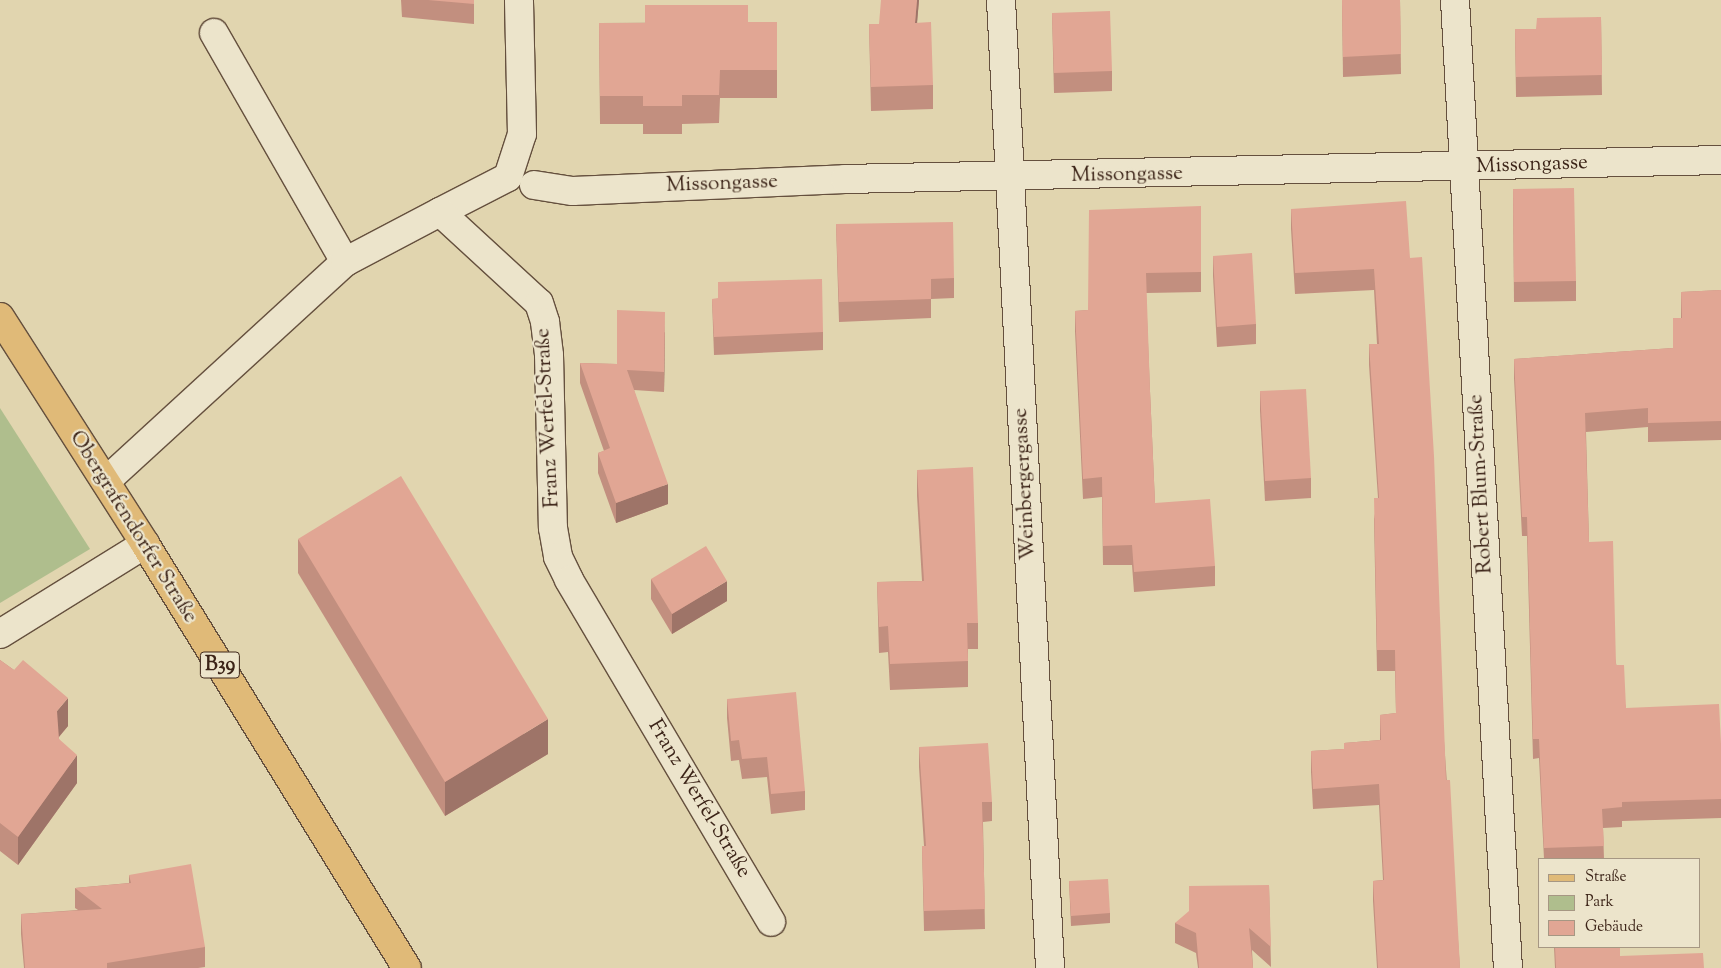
<!DOCTYPE html>
<meta charset="utf-8">
<style>
body{margin:0}
#map{position:relative;width:1721px;height:968px;overflow:hidden;background:#e1d5af;font-family:"Sorts Mill Goudy",serif}
div>[style]{position:absolute}
.green>*{inset:0;background:#afbe8d}
.roads{filter:drop-shadow(1px 0 #65503e) drop-shadow(-1px 0 #65503e) drop-shadow(0 1px #65503e) drop-shadow(0 -1px #65503e)}
.minor>*{height:28px;margin:-14px;padding:0 14px;transform-origin:14px;border-radius:14px;background:#ece4cb}
.major>*{height:28px;margin:-14px;padding:0 14px;transform-origin:14px;border-radius:14px;background:#e0ba78}
.wall>*{inset:0;background:#c28f7f}
.shaded-wall>*{inset:0;background:#9e7468}
.building>*{inset:0;background:#e1a694}
span{translate:-50% -50%;white-space:nowrap;text-align:center;line-height:1.15;-webkit-text-stroke:4.5px #ece4cb;paint-order:stroke}
.shield-label span{padding:1px 4px;background:#ece4cb;border:1px solid;border-radius:4px;-webkit-text-stroke-width:0}
.shield-label{font-size:20px;color:#3c2418;font-weight:700}
.street-label{font-size:21px;color:#3c2418}
.legend{position:absolute;left:1538px;top:858px;width:162px;height:90px;box-sizing:border-box;background:#ece4cb;border:1px solid #a69783;margin:0;padding:6px 9px;list-style:none;font-size:15px;color:#3c2418}
.legend li{display:flex;align-items:center;gap:10px;height:25px}
.legend b{width:25px;border:1px solid #a69783}
</style>
<div id="map">
<div class="green">
<i style="clip-path:polygon(0 408px,90px 549px,0 603px)"></i>
</div>
<div class="roads">
<div class="minor">
<i style="left:1001px;top:0;width:969px;rotate:87.1deg"></i>
<i style="left:1455px;top:0;width:969px;rotate:86.87deg"></i>
<i style="left:214px;top:33px;width:264px;rotate:60.2deg"></i>
<i style="left:534px;top:185px;width:39px;rotate:9deg"></i>
<i style="left:573px;top:191px;width:272px;rotate:-2.5deg"></i>
<i style="left:845px;top:179px;width:876px;rotate:-1.24deg"></i>
<i style="left:440px;top:212px;width:76px;rotate:-27.2deg"></i>
<i style="left:508px;top:177px;width:45px;rotate:-72deg"></i>
<i style="left:522px;top:134px;width:134px;rotate:-91.3deg"></i>
<i style="left:106px;top:481px;width:324px;rotate:-42.5deg"></i>
<i style="left:345px;top:262px;width:107px;rotate:-27.8deg"></i>
<i style="left:440px;top:212px;width:134px;rotate:42.6deg"></i>
<i style="left:539px;top:303px;width:20px;rotate:72deg"></i>
<i style="left:545px;top:322px;width:33px;rotate:83deg"></i>
<i style="left:549px;top:355px;width:173px;rotate:88.7deg"></i>
<i style="left:553px;top:528px;width:29px;rotate:80deg"></i>
<i style="left:558px;top:557px;width:25px;rotate:64deg"></i>
<i style="left:569px;top:580px;width:397px;rotate:59.4deg"></i>
<i style="left:0;top:634px;width:171px;rotate:-31.8deg"></i>
</div>
<div class="major">
<i style="left:0;top:317px;width:269px;rotate:57.4deg"></i>
<i style="left:145px;top:544px;width:498px;rotate:58.3deg"></i>
</div>
</div>
<div class="wall">
<i style="clip-path:polygon(401px 0,474px 0,474px 24px,402px 17px)"></i>
<i style="clip-path:polygon(919px 0,917px 22px,933px 85px,933px 109px,871px 111px,869px 24px,879px 24px)"></i>
<i style="clip-path:polygon(1342px 0,1400px 0,1401px 74px,1343px 77px)"></i>
<i style="clip-path:polygon(1052px 13px,1112px 71px,1112px 91px,1054px 93px)"></i>
<i style="clip-path:polygon(1601px 17px,1602px 95px,1516px 97px,1515px 29px,1536px 29px)"></i>
<i style="clip-path:polygon(777px 22px,777px 98px,720px 98px,719px 123px,682px 124px,682px 134px,643px 134px,643px 124px,600px 124px,599px 23px)"></i>
<i style="clip-path:polygon(1513px 189px,1576px 281px,1576px 301px,1514px 302px)"></i>
<i style="clip-path:polygon(1201px 206px,1201px 292px,1146px 293px,1150px 391px,1155px 503px,1215px 566px,1215px 586px,1134px 592px,1132px 565px,1103px 565px,1102px 497px,1083px 499px,1075px 331px,1075px 311px,1088px 310px)"></i>
<i style="clip-path:polygon(1291px 209px,1410px 258px,1460px 968px,1377px 968px,1373px 901px,1373px 881px,1383px 880px,1379px 805px,1313px 809px,1311px 772px,1311px 751px,1344px 749px,1344px 743px,1380px 740px,1380px 715px,1396px 713px,1395px 671px,1377px 671px,1374px 519px,1378px 498px,1369px 365px,1369px 344px,1377px 344px,1374px 290px,1295px 294px,1291px 229px)"></i>
<i style="clip-path:polygon(836px 224px,954px 278px,954px 298px,931px 299px,931px 318px,839px 322px)"></i>
<i style="clip-path:polygon(1213px 256px,1256px 324px,1256px 344px,1217px 347px,1213px 276px)"></i>
<i style="clip-path:polygon(1721px 290px,1721px 440px,1648px 442px,1648px 427px,1586px 432px,1589px 542px,1626px 708px,1721px 744px,1721px 818px,1622px 821px,1622px 827px,1603px 828px,1604px 859px,1544px 859px,1539px 758px,1533px 759px,1527px 536px,1522px 536px,1514px 378px,1514px 359px,1673px 348px,1681px 318px,1681px 292px)"></i>
<i style="clip-path:polygon(712px 299px,823px 332px,823px 350px,714px 355px)"></i>
<i style="clip-path:polygon(665px 332px,664px 392px,634px 390px,668px 504px,616px 523px,598px 473px,598px 453px,604px 451px,580px 383px,580px 363px,617px 364px)"></i>
<i style="clip-path:polygon(1260px 391px,1311px 478px,1311px 498px,1265px 501px,1260px 411px)"></i>
<i style="clip-path:polygon(917px 470px,978px 623px,978px 649px,968px 649px,968px 687px,890px 690px,888px 652px,879px 653px,877px 582px,922px 581px,917px 496px)"></i>
<i style="clip-path:polygon(298px 539px,548px 754px,445px 816px,298px 573px)"></i>
<i style="clip-path:polygon(651px 579px,727px 601px,672px 634px,651px 599px)"></i>
<i style="clip-path:polygon(0 660px,14px 670px,68px 726px,59px 737px,59px 739px,77px 783px,18px 865px,0 851px)"></i>
<i style="clip-path:polygon(727px 699px,805px 791px,805px 810px,771px 814px,767px 777px,742px 779px,739px 760px,731px 761px,727px 718px)"></i>
<i style="clip-path:polygon(919px 747px,992px 802px,992px 821px,983px 822px,985px 929px,924px 931px,922px 846px,924px 846px,919px 767px)"></i>
<i style="clip-path:polygon(129px 875px,205px 947px,205px 967px,198px 968px,24px 968px,21px 934px,21px 914px,78px 910px,75px 908px,75px 888px,129px 883px)"></i>
<i style="clip-path:polygon(1069px 881px,1110px 913px,1110px 923px,1071px 926px)"></i>
<i style="clip-path:polygon(1269px 885px,1271px 967px,1252px 950px,1253px 968px,1198px 968px,1196px 953px,1175px 943px,1175px 923px)"></i>
<i style="clip-path:polygon(1554px 947px,1620px 947px,1620px 956px,1704px 968px,1555px 968px)"></i>
</div>
<div class="shaded-wall">
<i style="clip-path:polygon(917px 0,919px 0,915px 47px,915px 23px)"></i>
<i style="clip-path:polygon(665px 312px,665px 332px,664px 392px,664px 372px)"></i>
<i style="clip-path:polygon(668px 484px,668px 504px,616px 523px,616px 503px)"></i>
<i style="clip-path:polygon(727px 581px,727px 601px,672px 634px,672px 614px)"></i>
<i style="clip-path:polygon(68px 698px,68px 726px,57px 739px,57px 711px)"></i>
<i style="clip-path:polygon(548px 719px,548px 754px,445px 816px,445px 782px)"></i>
<i style="clip-path:polygon(77px 755px,77px 783px,18px 865px,18px 837px)"></i>
</div>
<div class="building">
<i style="clip-path:polygon(428px 0,474px 0,474px 4px)"></i>
<i style="clip-path:polygon(881px 0,917px 0,915px 23px,931px 22px,933px 85px,871px 87px,869px 24px,879px 24px)"></i>
<i style="clip-path:polygon(1342px 0,1400px 0,1401px 54px,1343px 57px)"></i>
<i style="clip-path:polygon(645px 5px,748px 5px,748px 22px,777px 22px,777px 70px,720px 70px,719px 95px,682px 95px,682px 106px,643px 106px,643px 96px,600px 96px,599px 23px,645px 23px)"></i>
<i style="clip-path:polygon(1110px 11px,1112px 71px,1054px 73px,1052px 13px)"></i>
<i style="clip-path:polygon(1601px 17px,1602px 75px,1516px 77px,1515px 29px,1536px 29px,1537px 18px)"></i>
<i style="clip-path:polygon(1574px 188px,1576px 281px,1514px 282px,1513px 189px)"></i>
<i style="clip-path:polygon(1406px 201px,1410px 258px,1422px 257px,1434px 456px,1446px 780px,1450px 780px,1460px 968px,1378px 968px,1373px 881px,1384px 880px,1379px 784px,1313px 789px,1311px 751px,1344px 749px,1344px 743px,1381px 740px,1380px 715px,1396px 713px,1395px 650px,1377px 650px,1374px 498px,1379px 498px,1369px 344px,1379px 344px,1374px 269px,1295px 273px,1291px 209px)"></i>
<i style="clip-path:polygon(1201px 206px,1201px 272px,1146px 273px,1150px 391px,1155px 503px,1210px 499px,1215px 566px,1134px 572px,1132px 545px,1103px 546px,1102px 477px,1083px 479px,1075px 311px,1088px 310px,1089px 210px)"></i>
<i style="clip-path:polygon(953px 222px,954px 278px,931px 279px,931px 299px,839px 302px,836px 224px)"></i>
<i style="clip-path:polygon(1252px 253px,1256px 324px,1217px 327px,1213px 256px)"></i>
<i style="clip-path:polygon(822px 279px,823px 332px,714px 337px,712px 299px,718px 298px,718px 282px)"></i>
<i style="clip-path:polygon(1721px 290px,1721px 421px,1648px 423px,1648px 408px,1585px 413px,1589px 542px,1613px 541px,1616px 665px,1624px 665px,1626px 708px,1719px 704px,1721px 744px,1721px 799px,1622px 802px,1622px 807px,1602px 809px,1604px 846px,1544px 848px,1539px 739px,1533px 739px,1527px 517px,1522px 517px,1514px 359px,1673px 348px,1673px 318px,1682px 318px,1681px 292px)"></i>
<i style="clip-path:polygon(617px 310px,665px 312px,664px 372px,627px 370px,668px 484px,616px 503px,598px 453px,610px 448px,580px 363px,617px 364px)"></i>
<i style="clip-path:polygon(1306px 389px,1311px 478px,1265px 481px,1260px 391px)"></i>
<i style="clip-path:polygon(973px 467px,978px 623px,967px 623px,968px 661px,890px 664px,888px 626px,879px 627px,877px 582px,924px 581px,917px 470px)"></i>
<i style="clip-path:polygon(401px 476px,548px 719px,445px 782px,298px 539px)"></i>
<i style="clip-path:polygon(706px 546px,727px 581px,672px 614px,651px 579px)"></i>
<i style="clip-path:polygon(0 660px,14px 670px,23px 660px,68px 698px,57px 711px,59px 739px,77px 755px,18px 837px,0 823px)"></i>
<i style="clip-path:polygon(796px 692px,805px 791px,771px 794px,767px 757px,742px 759px,739px 740px,731px 741px,727px 699px)"></i>
<i style="clip-path:polygon(988px 743px,992px 802px,982px 802px,985px 909px,924px 911px,922px 846px,926px 846px,919px 747px)"></i>
<i style="clip-path:polygon(191px 864px,205px 947px,107px 963px,107px 968px,25px 968px,21px 914px,102px 909px,75px 888px,131px 883px,129px 875px)"></i>
<i style="clip-path:polygon(1108px 879px,1110px 913px,1071px 916px,1069px 881px)"></i>
<i style="clip-path:polygon(1269px 885px,1271px 947px,1249px 928px,1253px 968px,1199px 968px,1196px 933px,1175px 923px,1189px 911px,1189px 886px)"></i>
<i style="clip-path:polygon(1555px 947px,1620px 947px,1620px 956px,1703px 953px,1704px 968px,1556px 968px)"></i>
</div>
<div class="shield-label">
<span style="left:220px;top:665px">B39</span>
</div>
<div class="street-label">
<span style="left:1532px;top:165px;rotate:-2deg">Missongasse</span>
<span style="left:1127px;top:175px;rotate:-1deg">Missongasse</span>
<span style="left:722px;top:184px;rotate:-2deg">Missongasse</span>
<span style="left:548px;top:418px;rotate:-93deg">Franz Werfel-Straße</span>
<span style="left:1025px;top:484px;rotate:-93deg">Weinbergergasse</span>
<span style="left:1481px;top:484px;rotate:-93deg">Robert Blum-Straße</span>
<span style="left:133px;top:527px;rotate:58deg">Obergrafendorfer Straße</span>
<span style="left:699px;top:799px;rotate:59deg">Franz Werfel-Straße</span>
</div>
<ul class="legend">
<li><b style="height:6px;background:#e0ba78"></b>Straße</li>
<li><b style="height:14px;background:#afbe8d"></b>Park</li>
<li><b style="height:14px;background:#e1a694"></b>Gebäude</li>
</ul>
</div>
